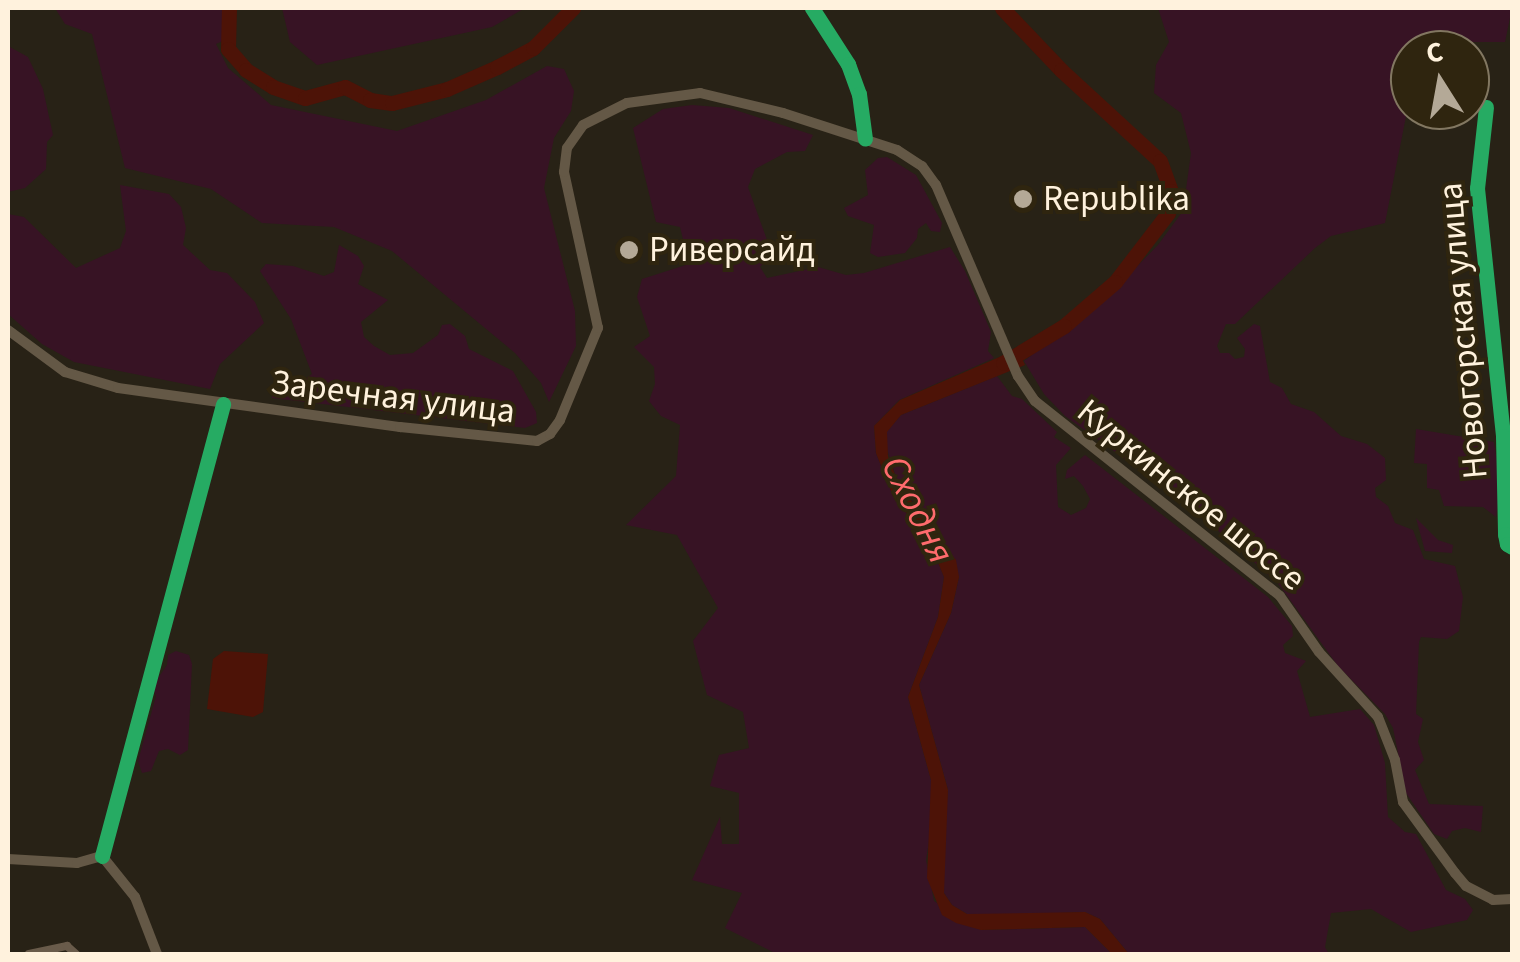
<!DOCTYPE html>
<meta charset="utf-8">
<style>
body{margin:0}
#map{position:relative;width:1520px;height:962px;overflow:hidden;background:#282216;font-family:"Source Sans 3",sans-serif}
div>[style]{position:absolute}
.green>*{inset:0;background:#371324}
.water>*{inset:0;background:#4d1307}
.river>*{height:15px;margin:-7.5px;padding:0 7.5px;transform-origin:7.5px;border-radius:7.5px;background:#4d1307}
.street>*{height:8px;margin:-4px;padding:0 4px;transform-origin:4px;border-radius:4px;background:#695b4a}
.secondary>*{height:10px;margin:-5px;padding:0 5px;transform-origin:5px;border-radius:5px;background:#645846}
.cycleway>*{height:15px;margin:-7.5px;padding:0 7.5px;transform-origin:7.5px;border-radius:7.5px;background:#26ab63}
.dots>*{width:28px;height:28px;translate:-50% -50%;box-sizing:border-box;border:5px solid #2f250f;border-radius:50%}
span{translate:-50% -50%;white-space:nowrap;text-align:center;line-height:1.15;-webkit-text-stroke:8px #2f250f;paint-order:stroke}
.poi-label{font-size:35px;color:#fff2dd}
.left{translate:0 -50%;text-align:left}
.street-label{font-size:35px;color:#fff2dd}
.water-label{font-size:38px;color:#ff6b6d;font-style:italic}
.frame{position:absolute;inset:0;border:10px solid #fff2dd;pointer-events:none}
.north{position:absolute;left:1390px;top:30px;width:100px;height:100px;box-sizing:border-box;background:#2f250f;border:2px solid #827761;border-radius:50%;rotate:349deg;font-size:28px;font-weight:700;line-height:40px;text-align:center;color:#fff2dd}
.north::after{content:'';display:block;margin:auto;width:35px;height:45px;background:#b4a997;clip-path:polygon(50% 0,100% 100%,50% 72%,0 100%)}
</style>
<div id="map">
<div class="green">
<i style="clip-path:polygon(55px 8px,225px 8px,225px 40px,216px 44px,228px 68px,271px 105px,397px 131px,486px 100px,547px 66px,564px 69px,574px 91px,571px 111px,554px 138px,544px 188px,575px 311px,576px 346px,549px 402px,541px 383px,515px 353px,392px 251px,334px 227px,262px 223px,211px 189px,125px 168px,92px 34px,65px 24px)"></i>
<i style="clip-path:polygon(282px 8px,525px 8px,492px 27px,317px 65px,290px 42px)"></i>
<i style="clip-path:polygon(1158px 8px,1512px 8px,1505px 42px,1421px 42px,1419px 50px,1410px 50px,1410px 96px,1385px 223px,1331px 236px,1315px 248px,1235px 324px,1226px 324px,1217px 346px,1220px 353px,1229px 353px,1235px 359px,1244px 357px,1245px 349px,1237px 338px,1254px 324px,1260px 326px,1270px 382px,1282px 388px,1291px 404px,1314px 412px,1341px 436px,1367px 444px,1385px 458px,1386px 480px,1375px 488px,1376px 497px,1388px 506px,1395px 523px,1413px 530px,1424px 559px,1455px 566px,1463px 597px,1459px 631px,1447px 639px,1421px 637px,1419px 642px,1416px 714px,1423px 719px,1418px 742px,1424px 760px,1415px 770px,1429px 804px,1483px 806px,1481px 832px,1465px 828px,1452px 831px,1447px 839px,1434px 834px,1406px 793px,1393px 728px,1385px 714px,1338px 666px,1277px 582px,1185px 502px,1065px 416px,1044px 394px,1024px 361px,1110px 294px,1158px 245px,1183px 211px,1191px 153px,1181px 113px,1154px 93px,1156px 65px,1169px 42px)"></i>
<i style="clip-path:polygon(8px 46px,28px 57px,43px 89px,53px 135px,47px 142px,46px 169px,25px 188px,8px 192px)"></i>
<i style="clip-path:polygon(692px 105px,729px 108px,813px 135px,805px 151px,787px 152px,755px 169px,748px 187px,772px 254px,760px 267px,767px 278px,818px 267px,846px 275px,864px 273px,950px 247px,965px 271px,991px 332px,988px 351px,994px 358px,899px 400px,874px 426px,876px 453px,893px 496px,930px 543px,944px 577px,938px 617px,908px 697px,931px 780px,933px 816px,926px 860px,934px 901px,981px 930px,1085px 927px,1112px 954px,777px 954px,725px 928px,742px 893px,692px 880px,720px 817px,722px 844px,739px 844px,739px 793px,710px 786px,719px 755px,749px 748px,743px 712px,707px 695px,693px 641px,718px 608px,677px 535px,626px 525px,676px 476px,680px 425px,661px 416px,649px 401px,655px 384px,654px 367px,634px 347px,650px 336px,637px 297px,642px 279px,689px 264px,680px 227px,656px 222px,633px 128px,663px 109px)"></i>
<i style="clip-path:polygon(887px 157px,916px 175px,942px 223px,940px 232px,931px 231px,926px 223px,918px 229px,917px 238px,905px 253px,878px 257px,870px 253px,874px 225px,848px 216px,844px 208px,868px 195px,865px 170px,878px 158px)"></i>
<i style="clip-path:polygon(120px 185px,169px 194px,181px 207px,186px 228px,183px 245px,210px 270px,227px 273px,255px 302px,264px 323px,220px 364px,210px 389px,74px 362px,42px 344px,8px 314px,8px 214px,24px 217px,76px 268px,120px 248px,126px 231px)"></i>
<i style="clip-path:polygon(339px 245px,358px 256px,364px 266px,358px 284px,388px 300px,361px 322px,364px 337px,374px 346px,390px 355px,413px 353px,438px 335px,442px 325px,450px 324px,465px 336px,469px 349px,513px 371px,536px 412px,537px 423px,525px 428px,272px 398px,272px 392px,296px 386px,312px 374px,291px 319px,260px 271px,266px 264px,293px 266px,324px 276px,334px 272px)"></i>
<i style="clip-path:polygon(997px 376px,1012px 396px,1022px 399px,1057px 432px,1054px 437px,1071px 448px,1056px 465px,1058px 507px,1071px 515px,1086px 508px,1090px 499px,1083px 486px,1074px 476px,1065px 479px,1067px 470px,1085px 455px,1268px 597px,1292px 626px,1293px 636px,1283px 645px,1285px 653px,1306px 661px,1297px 671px,1310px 717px,1360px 709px,1374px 725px,1385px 763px,1388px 817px,1405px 832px,1416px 834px,1446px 890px,1465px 899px,1473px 910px,1467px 920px,1411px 932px,1371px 909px,1331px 913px,1325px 947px,1329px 954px,1129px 954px,1100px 919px,1085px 912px,988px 916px,967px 914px,952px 905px,944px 893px,942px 851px,948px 790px,919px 685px,951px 613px,959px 577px,942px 539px,898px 483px,885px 443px,887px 431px,901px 415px)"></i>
<i style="clip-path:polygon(1416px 429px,1494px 442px,1501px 486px,1496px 517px,1483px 507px,1444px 506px,1439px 490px,1427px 488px,1427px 464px,1414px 463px)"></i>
<i style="clip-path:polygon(1416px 518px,1438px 540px,1453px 545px,1452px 553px,1425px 551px)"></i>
<i style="clip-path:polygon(176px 651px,189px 655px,192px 664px,188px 750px,180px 755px,168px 749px,159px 751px,151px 771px,142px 773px,138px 761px,156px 696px,152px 687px,167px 665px,168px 655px)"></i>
</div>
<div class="water">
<i style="clip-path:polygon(1011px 352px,1019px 352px,1025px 365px,901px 415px,887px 432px,888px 456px,898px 483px,956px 560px,959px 577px,951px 613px,919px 685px,948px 790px,944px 893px,952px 905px,967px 914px,1085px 912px,1100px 919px,1129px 954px,1112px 954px,1085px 927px,981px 930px,956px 923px,942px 915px,927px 878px,931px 780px,908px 697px,938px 617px,944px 577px,930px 543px,893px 496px,876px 453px,874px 426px,900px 400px)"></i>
<i style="clip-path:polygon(224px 651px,268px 654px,263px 712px,253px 717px,207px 709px,213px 659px)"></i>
</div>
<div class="river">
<i style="left:229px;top:8px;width:41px;rotate:91.4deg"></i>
<i style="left:228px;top:49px;width:28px;rotate:49deg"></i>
<i style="left:246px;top:70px;width:32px;rotate:32deg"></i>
<i style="left:273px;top:87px;width:34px;rotate:19deg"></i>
<i style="left:305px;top:98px;width:41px;rotate:-15.4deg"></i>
<i style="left:345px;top:87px;width:28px;rotate:27deg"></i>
<i style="left:370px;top:100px;width:22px;rotate:8deg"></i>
<i style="left:392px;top:103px;width:57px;rotate:-14.3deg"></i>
<i style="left:447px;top:89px;width:55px;rotate:-23.7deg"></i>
<i style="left:497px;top:67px;width:41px;rotate:-27.8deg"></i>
<i style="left:533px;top:48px;width:57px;rotate:-45deg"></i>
<i style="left:1002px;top:8px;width:86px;rotate:46.4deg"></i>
<i style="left:1061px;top:70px;width:134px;rotate:42.6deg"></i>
<i style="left:1160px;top:161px;width:32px;rotate:70deg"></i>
<i style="left:1171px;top:191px;width:22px;rotate:98deg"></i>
<i style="left:1168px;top:213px;width:87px;rotate:127.5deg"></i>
<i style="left:1115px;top:282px;width:67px;rotate:139.2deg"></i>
<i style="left:1064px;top:326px;width:71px;rotate:148.8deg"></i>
</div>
<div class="street">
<i style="left:1486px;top:107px;width:81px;rotate:96.3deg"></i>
<i style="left:1477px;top:188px;width:249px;rotate:84deg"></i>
<i style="left:1503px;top:436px;width:98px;rotate:88.8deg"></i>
<i style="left:1505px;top:534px;width:10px;rotate:79deg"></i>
<i style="left:1507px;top:544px;width:6px;rotate:31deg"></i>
<i style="left:29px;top:954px;width:39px;rotate:-12deg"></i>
<i style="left:67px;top:946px;width:12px;rotate:42deg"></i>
</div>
<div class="secondary">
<i style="left:812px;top:8px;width:67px;rotate:57.3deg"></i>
<i style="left:848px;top:64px;width:32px;rotate:70deg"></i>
<i style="left:859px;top:94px;width:45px;rotate:82.4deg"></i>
<i style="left:8px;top:330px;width:71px;rotate:36.4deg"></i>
<i style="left:65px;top:372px;width:55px;rotate:16.8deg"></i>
<i style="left:118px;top:388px;width:285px;rotate:7.9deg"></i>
<i style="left:400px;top:427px;width:138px;rotate:5.8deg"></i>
<i style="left:537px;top:441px;width:15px;rotate:-28deg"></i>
<i style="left:550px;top:434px;width:17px;rotate:-54deg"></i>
<i style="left:560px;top:420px;width:100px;rotate:-67.6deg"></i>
<i style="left:598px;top:328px;width:160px;rotate:-102.3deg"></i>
<i style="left:564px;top:172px;width:24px;rotate:-83deg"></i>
<i style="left:567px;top:148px;width:28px;rotate:-55deg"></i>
<i style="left:583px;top:125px;width:49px;rotate:-26.6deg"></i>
<i style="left:627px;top:103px;width:74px;rotate:-7.8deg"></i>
<i style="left:700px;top:93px;width:85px;rotate:13.5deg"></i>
<i style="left:783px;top:113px;width:120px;rotate:18deg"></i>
<i style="left:897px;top:150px;width:30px;rotate:33deg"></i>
<i style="left:922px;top:166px;width:24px;rotate:54deg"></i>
<i style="left:936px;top:185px;width:208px;rotate:66.8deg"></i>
<i style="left:1018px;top:376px;width:30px;rotate:56deg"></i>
<i style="left:1035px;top:401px;width:313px;rotate:38.5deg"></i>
<i style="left:1280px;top:596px;width:68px;rotate:55.1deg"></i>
<i style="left:1319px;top:652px;width:88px;rotate:47.8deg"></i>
<i style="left:1378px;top:717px;width:46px;rotate:68.4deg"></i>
<i style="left:1395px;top:760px;width:43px;rotate:79.2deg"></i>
<i style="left:1403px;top:802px;width:88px;rotate:53.8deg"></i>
<i style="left:1455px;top:873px;width:17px;rotate:50deg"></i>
<i style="left:1466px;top:886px;width:30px;rotate:27deg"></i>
<i style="left:1493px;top:900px;width:19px;rotate:-3deg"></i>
<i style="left:102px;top:856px;width:468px;rotate:-75deg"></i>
<i style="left:102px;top:856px;width:53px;rotate:51.2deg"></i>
<i style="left:135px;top:897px;width:61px;rotate:68.9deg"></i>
<i style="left:8px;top:859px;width:69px;rotate:3.3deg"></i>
<i style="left:77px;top:863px;width:26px;rotate:-16deg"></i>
</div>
<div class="cycleway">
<i style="left:812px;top:8px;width:67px;rotate:57.3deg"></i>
<i style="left:848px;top:64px;width:32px;rotate:70deg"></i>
<i style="left:859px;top:94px;width:45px;rotate:82.4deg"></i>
<i style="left:1486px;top:107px;width:81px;rotate:96.3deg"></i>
<i style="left:1477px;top:188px;width:249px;rotate:84deg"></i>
<i style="left:1503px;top:436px;width:98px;rotate:88.8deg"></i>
<i style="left:1505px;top:534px;width:10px;rotate:79deg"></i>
<i style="left:1507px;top:544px;width:6px;rotate:31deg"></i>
<i style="left:102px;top:856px;width:468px;rotate:-75deg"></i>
</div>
<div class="dots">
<i style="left:1023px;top:199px;background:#b4a997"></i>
<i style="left:629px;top:250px;background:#b4a997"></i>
</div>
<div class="poi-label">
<span class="left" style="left:1043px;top:199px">Republika</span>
<span class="left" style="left:649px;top:250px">Риверсайд</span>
</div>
<div class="street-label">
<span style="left:1463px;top:331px;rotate:-95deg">Новогорская улица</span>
<span style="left:393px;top:397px;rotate:7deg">Заречная улица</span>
<span style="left:1191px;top:495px;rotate:39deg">Куркинское шоссе</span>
</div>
<div class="water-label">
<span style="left:917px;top:510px;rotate:63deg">Сходня</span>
</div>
<div class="frame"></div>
<div class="north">С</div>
</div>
